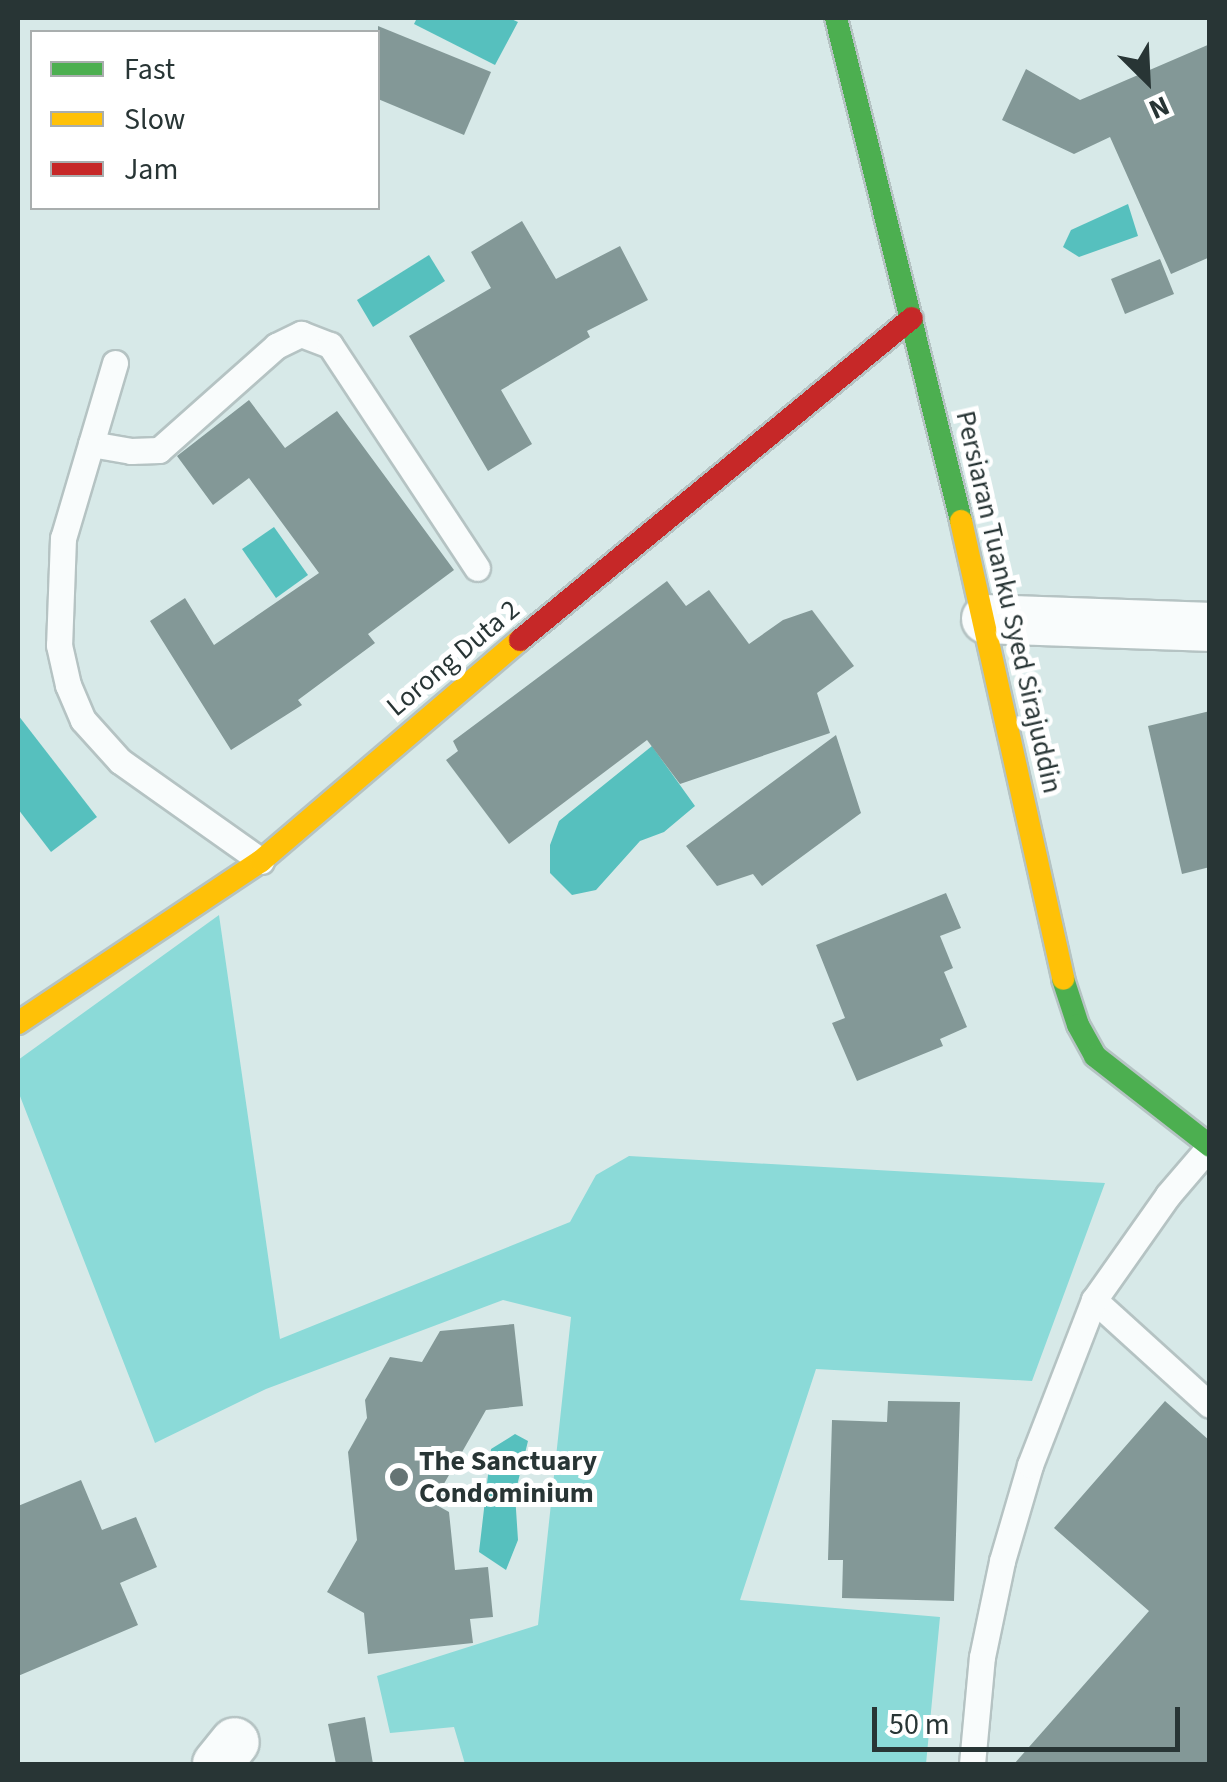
<!DOCTYPE html>
<style>
body{margin:0}
#map{position:relative;width:1227px;height:1782px;overflow:hidden;background:#d7e9e8;font-family:"Source Sans 3",sans-serif}
div>[style]{position:absolute}
.forest>*{inset:0;background:#8bdad8}
.water>*{inset:0;background:#56c0be}
.building>*{inset:0;background:#839897}
.roads{filter:drop-shadow(2px 0 #b5c3c3) drop-shadow(-2px 0 #b5c3c3) drop-shadow(0 2px #b5c3c3) drop-shadow(0 -2px #b5c3c3)}
.lane>*{height:25px;margin:-12.5px;padding:0 12.5px;transform-origin:12.5px;border-radius:12.5px;background:#f9fcfc}
.street>*{height:48px;margin:-24px;padding:0 24px;transform-origin:24px;border-radius:24px;background:#f9fcfc}
.fast>*{height:22px;margin:-11px;padding:0 11px;transform-origin:11px;border-radius:11px;background:#4caf50}
.slow>*{height:22px;margin:-11px;padding:0 11px;transform-origin:11px;border-radius:11px;background:#ffc107}
.jam>*{height:22px;margin:-11px;padding:0 11px;transform-origin:11px;border-radius:11px;background:#c62828}
.dots>*{width:28px;height:28px;translate:-50% -50%;box-sizing:border-box;border:5px solid #fff;border-radius:50%}
span{translate:-50% -50%;white-space:nowrap;text-align:center;line-height:1.15;-webkit-text-stroke:10px #fff;paint-order:stroke}
.street-label{font-size:28px;color:#283535}
.poi-label{font-size:28px;color:#283535;font-weight:700}
.left{translate:0 -50%;text-align:left}
.frame{position:absolute;inset:0;border:20px solid #283535;pointer-events:none}
.legend{position:absolute;left:30px;top:30px;width:350px;height:180px;box-sizing:border-box;background:#fff;border:2px solid #a9aeae;margin:0;padding:12px 18px;list-style:none;font-size:30px;color:#283535}
.legend li{display:flex;align-items:center;gap:20px;height:50px}
.legend b{width:50px;border:2px solid #a9aeae}
.north{position:absolute;left:1097px;top:30px;width:100px;height:100px;-webkit-text-stroke:8px #fff;paint-order:stroke;rotate:156deg;font-size:28px;font-weight:700;line-height:40px;text-align:center;color:#283535}
.north::after{content:'';display:block;margin:auto;width:35px;height:45px;background:#283535;clip-path:polygon(50% 0,100% 100%,50% 72%,0 100%)}
.scale{position:absolute;left:872px;top:1707px;width:308px;height:45px;box-sizing:border-box;border:5px solid #283535;border-top:0;padding-left:12px;font-size:30px;line-height:35px;white-space:nowrap;color:#283535;-webkit-text-stroke:8px #fff;paint-order:stroke}
</style>
<div id="map">
<div class="forest">
<i style="clip-path:polygon(219px 915px,280px 1339px,570px 1222px,596px 1175px,629px 1156px,1105px 1183px,1032px 1381px,816px 1369px,740px 1600px,940px 1617px,926px 1764px,465px 1764px,454px 1727px,390px 1733px,377px 1676px,538px 1625px,571px 1317px,503px 1300px,266px 1389px,155px 1443px,18px 1091px,18px 1060px)"></i>
</div>
<div class="water">
<i style="clip-path:polygon(417px 18px,509px 18px,518px 22px,495px 65px,414px 24px)"></i>
<i style="clip-path:polygon(1128px 204px,1138px 236px,1079px 257px,1063px 247px,1071px 230px)"></i>
<i style="clip-path:polygon(429px 255px,445px 281px,373px 327px,357px 300px)"></i>
<i style="clip-path:polygon(274px 527px,308px 575px,276px 598px,242px 549px)"></i>
<i style="clip-path:polygon(18px 715px,97px 817px,51px 852px,18px 809px)"></i>
<i style="clip-path:polygon(652px 746px,695px 806px,664px 832px,640px 841px,596px 890px,572px 895px,550px 873px,550px 845px,559px 821px)"></i>
<i style="clip-path:polygon(515px 1434px,528px 1441px,515px 1494px,518px 1540px,506px 1570px,479px 1552px,491px 1449px)"></i>
</div>
<div class="building">
<i style="clip-path:polygon(378px 26px,491px 72px,464px 135px,378px 99px)"></i>
<i style="clip-path:polygon(1210px 44px,1210px 257px,1171px 274px,1110px 137px,1074px 154px,1002px 120px,1026px 69px,1080px 100px)"></i>
<i style="clip-path:polygon(522px 221px,556px 279px,620px 246px,648px 300px,587px 331px,590px 337px,501px 390px,532px 444px,488px 471px,409px 336px,491px 288px,471px 252px)"></i>
<i style="clip-path:polygon(1160px 259px,1174px 294px,1125px 314px,1111px 279px)"></i>
<i style="clip-path:polygon(249px 400px,285px 448px,337px 411px,454px 570px,368px 634px,375px 643px,298px 700px,302px 705px,231px 750px,150px 621px,185px 598px,214px 645px,319px 573px,249px 478px,213px 505px,177px 456px)"></i>
<i style="clip-path:polygon(667px 581px,686px 606px,709px 590px,749px 644px,783px 620px,812px 610px,854px 666px,817px 693px,830px 733px,680px 784px,647px 740px,509px 844px,446px 760px,458px 751px,453px 741px)"></i>
<i style="clip-path:polygon(1210px 711px,1210px 867px,1182px 874px,1148px 726px)"></i>
<i style="clip-path:polygon(836px 735px,861px 813px,762px 886px,753px 874px,717px 886px,686px 846px)"></i>
<i style="clip-path:polygon(946px 893px,961px 928px,940px 936px,953px 968px,944px 972px,967px 1027px,940px 1039px,943px 1046px,857px 1081px,832px 1023px,845px 1018px,816px 945px)"></i>
<i style="clip-path:polygon(514px 1324px,523px 1406px,486px 1410px,433px 1503px,449px 1512px,455px 1570px,488px 1567px,493px 1617px,470px 1619px,473px 1643px,368px 1654px,364px 1613px,327px 1592px,357px 1540px,348px 1452px,367px 1418px,365px 1400px,390px 1357px,422px 1362px,440px 1331px)"></i>
<i style="clip-path:polygon(888px 1401px,960px 1402px,954px 1601px,842px 1598px,843px 1560px,828px 1560px,832px 1420px,887px 1422px)"></i>
<i style="clip-path:polygon(1165px 1401px,1210px 1441px,1210px 1764px,1014px 1764px,1149px 1611px,1054px 1528px)"></i>
<i style="clip-path:polygon(81px 1480px,102px 1530px,136px 1517px,157px 1567px,120px 1583px,138px 1625px,18px 1676px,18px 1506px)"></i>
<i style="clip-path:polygon(365px 1717px,373px 1764px,336px 1764px,328px 1724px)"></i>
</div>
<div class="roads">
<div class="lane">
<i style="left:115px;top:363px;width:183px;rotate:106.5deg"></i>
<i style="left:63px;top:538px;width:107px;rotate:92.1deg"></i>
<i style="left:59px;top:645px;width:41px;rotate:77.3deg"></i>
<i style="left:68px;top:685px;width:38px;rotate:67deg"></i>
<i style="left:83px;top:720px;width:55px;rotate:47.9deg"></i>
<i style="left:120px;top:761px;width:173px;rotate:35.3deg"></i>
<i style="left:91px;top:444px;width:41px;rotate:9.9deg"></i>
<i style="left:131px;top:451px;width:28px;rotate:-2deg"></i>
<i style="left:159px;top:450px;width:157px;rotate:-41.6deg"></i>
<i style="left:276px;top:346px;width:28px;rotate:-26deg"></i>
<i style="left:301px;top:334px;width:31px;rotate:21deg"></i>
<i style="left:330px;top:345px;width:267px;rotate:56.6deg"></i>
<i style="left:1094px;top:1300px;width:156px;rotate:42.2deg"></i>
<i style="left:972px;top:1764px;width:107px;rotate:-84.7deg"></i>
<i style="left:982px;top:1657px;width:98px;rotate:-78.2deg"></i>
<i style="left:1002px;top:1561px;width:100px;rotate:-73.7deg"></i>
<i style="left:1030px;top:1465px;width:177px;rotate:-68.8deg"></i>
<i style="left:1094px;top:1300px;width:128px;rotate:-54.8deg"></i>
<i style="left:1168px;top:1195px;width:65px;rotate:-49.4deg"></i>
</div>
<div class="street">
<i style="left:986px;top:619px;width:224px;rotate:2deg"></i>
<i style="left:217px;top:1764px;width:28px;rotate:-51deg"></i>
</div>
<div class="fast">
<i style="left:836px;top:18px;width:518px;rotate:76.04deg"></i>
<i style="left:1063px;top:979px;width:48px;rotate:71.9deg"></i>
<i style="left:1078px;top:1025px;width:35px;rotate:61deg"></i>
<i style="left:1095px;top:1056px;width:146px;rotate:38deg"></i>
</div>
<div class="slow">
<i style="left:961px;top:521px;width:469px;rotate:77.4deg"></i>
<i style="left:18px;top:1023px;width:292px;rotate:-33.7deg"></i>
<i style="left:261px;top:861px;width:340px;rotate:-40.5deg"></i>
</div>
<div class="jam">
<i style="left:520px;top:640px;width:507px;rotate:-39.4deg"></i>
</div>
</div>
<div class="dots">
<i style="left:399px;top:1477px;background:#657474"></i>
</div>
<div class="street-label">
<span style="left:1009px;top:602px;rotate:77deg">Persiaran Tuanku Syed Sirajuddin</span>
<span style="left:453px;top:658px;rotate:-40deg">Lorong Duta 2</span>
</div>
<div class="poi-label">
<span class="left" style="left:419px;top:1477px">The Sanctuary<br>Condominium</span>
</div>
<div class="frame"></div>
<ul class="legend">
<li><b style="height:12px;background:#4caf50"></b>Fast</li>
<li><b style="height:12px;background:#ffc107"></b>Slow</li>
<li><b style="height:12px;background:#c62828"></b>Jam</li>
</ul>
<div class="north">N</div>
<div class="scale">50 m</div>
</div>
